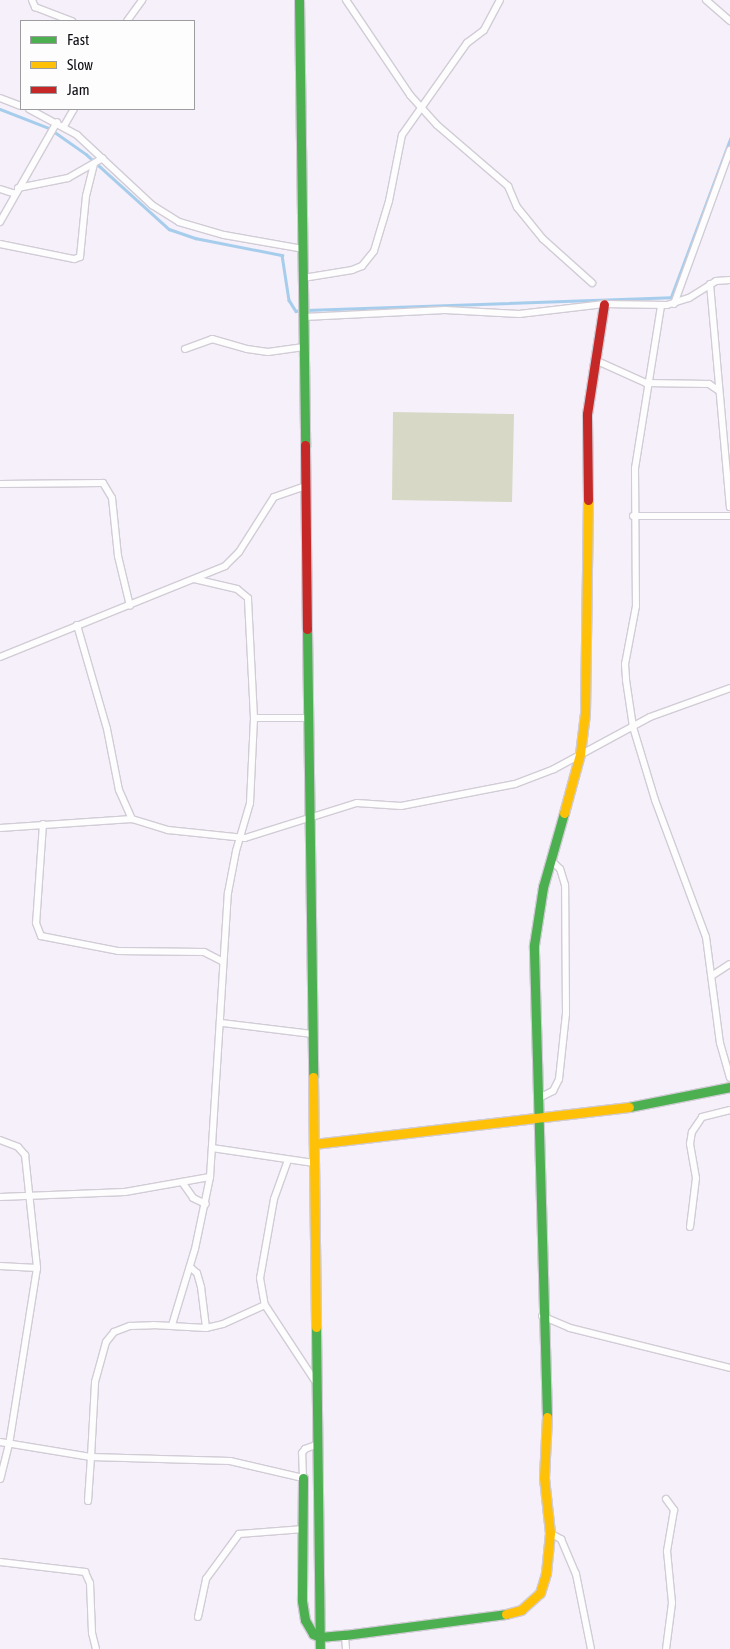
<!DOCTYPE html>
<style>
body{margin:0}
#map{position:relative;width:730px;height:1649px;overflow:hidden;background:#f5f0fa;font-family:"Asap Condensed",sans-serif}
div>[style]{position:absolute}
.green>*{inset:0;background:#d7d9c6}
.stream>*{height:2.5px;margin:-1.25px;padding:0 1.25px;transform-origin:1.25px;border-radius:1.25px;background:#a7cdec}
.roads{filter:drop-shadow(1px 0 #d1ccd5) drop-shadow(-1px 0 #d1ccd5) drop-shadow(0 1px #d1ccd5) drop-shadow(0 -1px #d1ccd5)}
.street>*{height:6px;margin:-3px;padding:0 3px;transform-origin:3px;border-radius:3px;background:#fefdfe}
.fast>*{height:9px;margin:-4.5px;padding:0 4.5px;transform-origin:4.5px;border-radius:4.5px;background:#4caf50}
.slow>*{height:9px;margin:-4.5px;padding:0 4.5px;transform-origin:4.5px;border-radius:4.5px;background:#ffc107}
.jam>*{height:9px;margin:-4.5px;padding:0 4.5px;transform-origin:4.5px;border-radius:4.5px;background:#c62828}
span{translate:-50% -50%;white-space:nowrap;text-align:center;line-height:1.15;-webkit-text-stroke:4.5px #fdfdfd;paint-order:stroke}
.legend{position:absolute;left:20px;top:20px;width:175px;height:90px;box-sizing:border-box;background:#fdfdfd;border:1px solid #9d9c9f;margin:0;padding:6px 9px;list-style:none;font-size:15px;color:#0e0b12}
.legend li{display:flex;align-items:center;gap:10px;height:25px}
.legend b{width:25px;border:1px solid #9d9c9f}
</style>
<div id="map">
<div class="green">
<i style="clip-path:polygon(393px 412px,514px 414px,512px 502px,392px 500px)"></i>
</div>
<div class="stream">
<i style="left:0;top:109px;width:53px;rotate:21.2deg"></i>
<i style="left:49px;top:128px;width:45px;rotate:35.1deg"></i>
<i style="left:86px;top:154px;width:112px;rotate:42.1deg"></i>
<i style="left:169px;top:229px;width:28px;rotate:19deg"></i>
<i style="left:195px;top:238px;width:89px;rotate:11.1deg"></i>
<i style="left:282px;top:255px;width:46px;rotate:81.2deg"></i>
<i style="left:289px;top:300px;width:13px;rotate:58deg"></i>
<i style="left:296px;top:311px;width:5px;rotate:-11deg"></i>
<i style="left:306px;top:310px;width:365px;rotate:-2deg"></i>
<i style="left:671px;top:297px;width:169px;rotate:-69.5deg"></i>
</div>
<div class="roads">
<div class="street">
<i style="left:32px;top:0;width:8px;rotate:67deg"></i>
<i style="left:35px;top:7px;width:40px;rotate:21deg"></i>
<i style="left:346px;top:0;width:115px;rotate:56deg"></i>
<i style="left:410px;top:95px;width:40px;rotate:48deg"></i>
<i style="left:437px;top:125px;width:94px;rotate:40.7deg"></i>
<i style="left:508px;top:186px;width:23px;rotate:67deg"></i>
<i style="left:517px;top:207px;width:41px;rotate:50.9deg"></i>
<i style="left:543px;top:239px;width:66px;rotate:41.9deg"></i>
<i style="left:706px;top:0;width:32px;rotate:41deg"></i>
<i style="left:127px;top:21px;width:26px;rotate:-54deg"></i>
<i style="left:0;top:98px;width:22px;rotate:21deg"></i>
<i style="left:29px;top:109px;width:55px;rotate:28.4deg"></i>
<i style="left:77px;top:135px;width:103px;rotate:43deg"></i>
<i style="left:152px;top:205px;width:32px;rotate:32deg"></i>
<i style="left:179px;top:222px;width:47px;rotate:16.1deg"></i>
<i style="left:224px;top:235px;width:80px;rotate:10deg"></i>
<i style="left:64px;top:126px;width:20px;rotate:-60deg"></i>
<i style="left:18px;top:188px;width:51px;rotate:-11.3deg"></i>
<i style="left:68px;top:178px;width:40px;rotate:-29.7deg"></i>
<i style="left:0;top:189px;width:16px;rotate:18deg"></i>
<i style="left:0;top:222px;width:115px;rotate:-60.3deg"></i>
<i style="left:0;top:244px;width:76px;rotate:11.5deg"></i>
<i style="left:74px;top:259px;width:6px;rotate:-18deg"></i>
<i style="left:80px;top:257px;width:61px;rotate:-84.4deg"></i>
<i style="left:86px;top:196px;width:32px;rotate:-76deg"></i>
<i style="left:303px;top:278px;width:50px;rotate:-9.3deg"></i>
<i style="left:352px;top:270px;width:11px;rotate:-22deg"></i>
<i style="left:362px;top:266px;width:19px;rotate:-51deg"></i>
<i style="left:374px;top:251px;width:52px;rotate:-73.3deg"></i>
<i style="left:389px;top:201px;width:67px;rotate:-78.9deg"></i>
<i style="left:402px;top:135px;width:113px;rotate:-54.8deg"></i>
<i style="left:467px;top:43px;width:21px;rotate:-37deg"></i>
<i style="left:484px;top:30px;width:34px;rotate:-62deg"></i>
<i style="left:710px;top:284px;width:224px;rotate:84.9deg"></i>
<i style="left:674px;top:304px;width:164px;rotate:-70deg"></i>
<i style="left:661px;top:306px;width:164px;rotate:99.1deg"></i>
<i style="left:635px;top:468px;width:138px;rotate:89.6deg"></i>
<i style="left:636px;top:606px;width:59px;rotate:100.7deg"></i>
<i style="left:625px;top:664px;width:16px;rotate:86deg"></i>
<i style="left:626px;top:680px;width:48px;rotate:81.5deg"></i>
<i style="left:633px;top:727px;width:76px;rotate:73.2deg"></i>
<i style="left:655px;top:800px;width:146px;rotate:69.6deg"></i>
<i style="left:706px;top:937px;width:107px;rotate:82.5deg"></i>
<i style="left:720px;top:1043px;width:36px;rotate:74deg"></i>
<i style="left:304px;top:317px;width:141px;rotate:-2.8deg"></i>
<i style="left:445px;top:310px;width:74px;rotate:3.1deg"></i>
<i style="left:519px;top:314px;width:86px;rotate:-6.7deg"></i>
<i style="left:604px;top:304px;width:63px;rotate:0.9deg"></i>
<i style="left:667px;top:305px;width:23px;rotate:-18deg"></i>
<i style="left:689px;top:298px;width:32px;rotate:-32deg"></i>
<i style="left:716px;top:281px;width:14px;rotate:-4deg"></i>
<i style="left:185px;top:349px;width:29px;rotate:-20deg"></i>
<i style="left:212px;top:339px;width:36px;rotate:16deg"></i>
<i style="left:247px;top:349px;width:21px;rotate:8deg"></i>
<i style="left:268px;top:352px;width:36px;rotate:-8deg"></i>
<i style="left:595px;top:360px;width:56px;rotate:24.3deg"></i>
<i style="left:646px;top:383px;width:63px;rotate:0.9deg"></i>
<i style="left:709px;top:384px;width:11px;rotate:34deg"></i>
<i style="left:0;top:484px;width:103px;rotate:-0.6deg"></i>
<i style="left:103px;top:483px;width:17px;rotate:59deg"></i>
<i style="left:112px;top:498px;width:58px;rotate:84.1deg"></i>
<i style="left:118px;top:556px;width:51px;rotate:76.5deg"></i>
<i style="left:633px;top:516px;width:97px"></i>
<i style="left:77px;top:625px;width:108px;rotate:73.9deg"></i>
<i style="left:107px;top:729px;width:62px;rotate:78.9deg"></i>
<i style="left:119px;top:790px;width:32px;rotate:66deg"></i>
<i style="left:0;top:657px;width:243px;rotate:-22deg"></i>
<i style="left:225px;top:566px;width:20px;rotate:-45deg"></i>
<i style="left:239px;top:552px;width:65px;rotate:-57.5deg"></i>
<i style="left:274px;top:497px;width:34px;rotate:-19deg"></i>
<i style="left:254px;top:718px;width:55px"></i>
<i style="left:43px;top:824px;width:99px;rotate:94deg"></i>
<i style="left:36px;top:923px;width:14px;rotate:69deg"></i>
<i style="left:41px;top:936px;width:78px;rotate:11deg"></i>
<i style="left:118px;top:951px;width:86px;rotate:0.7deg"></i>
<i style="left:204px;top:952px;width:20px;rotate:27deg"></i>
<i style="left:0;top:828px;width:132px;rotate:-3.9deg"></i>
<i style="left:132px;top:819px;width:38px;rotate:17deg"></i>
<i style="left:168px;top:830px;width:77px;rotate:5.9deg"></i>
<i style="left:245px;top:838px;width:117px;rotate:-17.4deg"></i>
<i style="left:357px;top:803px;width:44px;rotate:3.9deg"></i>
<i style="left:401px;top:806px;width:116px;rotate:-10.9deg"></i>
<i style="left:515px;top:784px;width:42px;rotate:-21deg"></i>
<i style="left:554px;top:769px;width:109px;rotate:-28.4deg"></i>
<i style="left:650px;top:717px;width:85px;rotate:-19.9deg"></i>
<i style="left:713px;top:975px;width:20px;rotate:-33deg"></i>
<i style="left:222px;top:1023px;width:92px;rotate:6.9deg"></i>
<i style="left:539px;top:1098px;width:16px;rotate:-27deg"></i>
<i style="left:553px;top:1091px;width:13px;rotate:-63deg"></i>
<i style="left:559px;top:1079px;width:65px;rotate:-83.9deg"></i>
<i style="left:566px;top:1014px;width:129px;rotate:-90.4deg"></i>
<i style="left:565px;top:885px;width:17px;rotate:-107deg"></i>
<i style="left:560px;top:869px;width:13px;rotate:-135deg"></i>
<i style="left:0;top:1140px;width:19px;rotate:21deg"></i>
<i style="left:18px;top:1147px;width:11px;rotate:49deg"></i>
<i style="left:25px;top:1155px;width:114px;rotate:83.9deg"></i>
<i style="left:37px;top:1268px;width:178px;rotate:99deg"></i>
<i style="left:9px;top:1444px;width:36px;rotate:104deg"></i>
<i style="left:212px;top:1148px;width:103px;rotate:8.4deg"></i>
<i style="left:288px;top:1160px;width:41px;rotate:109.7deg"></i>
<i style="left:274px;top:1199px;width:80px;rotate:100deg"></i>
<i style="left:260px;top:1278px;width:27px;rotate:80deg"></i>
<i style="left:265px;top:1305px;width:95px;rotate:56.6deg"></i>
<i style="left:182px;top:1182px;width:19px;rotate:55deg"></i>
<i style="left:193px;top:1198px;width:14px;rotate:25deg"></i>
<i style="left:0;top:1197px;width:125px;rotate:-2.3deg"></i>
<i style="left:125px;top:1192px;width:86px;rotate:-10deg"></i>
<i style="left:210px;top:1177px;width:285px;rotate:-86.4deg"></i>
<i style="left:228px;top:893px;width:43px;rotate:-79.2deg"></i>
<i style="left:236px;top:851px;width:50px;rotate:-73.7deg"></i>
<i style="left:250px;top:803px;width:85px;rotate:-87.3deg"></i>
<i style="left:254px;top:718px;width:120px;rotate:-92.9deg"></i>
<i style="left:248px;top:598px;width:14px;rotate:-141deg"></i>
<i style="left:237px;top:589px;width:44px;rotate:-166.9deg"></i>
<i style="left:690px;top:1227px;width:49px;rotate:-83deg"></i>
<i style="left:696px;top:1178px;width:35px;rotate:-100deg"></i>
<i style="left:690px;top:1144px;width:12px;rotate:-81deg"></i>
<i style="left:692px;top:1132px;width:18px;rotate:-56deg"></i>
<i style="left:702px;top:1117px;width:29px;rotate:-14deg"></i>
<i style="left:0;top:1266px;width:37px;rotate:3deg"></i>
<i style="left:190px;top:1267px;width:9px;rotate:41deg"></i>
<i style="left:197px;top:1273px;width:15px;rotate:74deg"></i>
<i style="left:201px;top:1287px;width:41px;rotate:83deg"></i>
<i style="left:542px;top:1316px;width:30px;rotate:23deg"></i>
<i style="left:570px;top:1328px;width:165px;rotate:14deg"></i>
<i style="left:172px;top:1325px;width:79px;rotate:-73.2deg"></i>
<i style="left:195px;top:1249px;width:74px;rotate:-78.2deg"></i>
<i style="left:0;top:1442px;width:92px;rotate:9.4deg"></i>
<i style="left:91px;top:1457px;width:75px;rotate:-86.9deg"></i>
<i style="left:95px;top:1382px;width:41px;rotate:-74.6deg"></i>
<i style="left:106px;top:1342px;width:13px;rotate:-51deg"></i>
<i style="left:114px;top:1332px;width:17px;rotate:-21deg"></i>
<i style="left:130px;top:1326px;width:23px;rotate:-2deg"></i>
<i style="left:153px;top:1325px;width:53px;rotate:3.2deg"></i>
<i style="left:206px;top:1328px;width:17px;rotate:-13deg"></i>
<i style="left:223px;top:1324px;width:46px;rotate:-24.3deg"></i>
<i style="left:666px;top:1499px;width:14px;rotate:54deg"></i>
<i style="left:674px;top:1510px;width:42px;rotate:99.7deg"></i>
<i style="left:667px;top:1551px;width:52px;rotate:84.5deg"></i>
<i style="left:672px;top:1603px;width:46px;rotate:97.4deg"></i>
<i style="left:88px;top:1501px;width:44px;rotate:-86.1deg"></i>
<i style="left:91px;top:1457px;width:139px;rotate:1.6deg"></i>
<i style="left:230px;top:1461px;width:75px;rotate:13.1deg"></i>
<i style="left:303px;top:1478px;width:25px;rotate:-92deg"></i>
<i style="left:302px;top:1453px;width:5px;rotate:-53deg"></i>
<i style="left:305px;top:1449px;width:14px;rotate:-21deg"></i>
<i style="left:550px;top:1533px;width:13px;rotate:29deg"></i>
<i style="left:561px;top:1539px;width:38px;rotate:67deg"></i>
<i style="left:576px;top:1574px;width:76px;rotate:78.7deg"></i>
<i style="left:0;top:1562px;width:86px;rotate:6.7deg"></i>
<i style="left:85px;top:1572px;width:12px;rotate:66deg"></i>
<i style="left:90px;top:1583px;width:50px;rotate:87.7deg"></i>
<i style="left:92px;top:1633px;width:16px;rotate:76deg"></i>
<i style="left:198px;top:1617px;width:39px;rotate:-78deg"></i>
<i style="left:206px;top:1579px;width:56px;rotate:-53.7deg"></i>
<i style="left:239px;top:1534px;width:65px;rotate:-4.4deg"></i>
<i style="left:345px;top:1635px;width:14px;rotate:86deg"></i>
</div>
<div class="fast">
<i style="left:299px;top:0;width:445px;rotate:89.2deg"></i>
<i style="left:307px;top:629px;width:448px;rotate:89.2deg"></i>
<i style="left:629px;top:1107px;width:103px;rotate:-11.2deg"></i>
<i style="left:316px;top:1327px;width:322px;rotate:89.3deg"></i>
<i style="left:547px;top:1417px;width:472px;rotate:-91.6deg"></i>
<i style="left:534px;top:945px;width:59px;rotate:-81.2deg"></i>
<i style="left:543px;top:887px;width:77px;rotate:-74.2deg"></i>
<i style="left:303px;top:1478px;width:123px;rotate:90.5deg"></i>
<i style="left:302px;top:1601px;width:19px;rotate:81deg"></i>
<i style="left:305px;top:1620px;width:16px;rotate:60deg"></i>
<i style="left:313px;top:1634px;width:8px;rotate:23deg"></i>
<i style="left:320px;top:1637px;width:25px;rotate:-5deg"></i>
<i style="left:345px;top:1635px;width:162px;rotate:-7.4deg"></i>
</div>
<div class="slow">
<i style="left:564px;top:813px;width:61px;rotate:-74.8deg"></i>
<i style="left:580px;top:754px;width:41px;rotate:-83deg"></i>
<i style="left:585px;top:713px;width:213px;rotate:-89.2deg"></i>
<i style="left:313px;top:1077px;width:250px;rotate:89.3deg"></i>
<i style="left:314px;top:1144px;width:317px;rotate:-6.7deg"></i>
<i style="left:506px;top:1614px;width:16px;rotate:-15deg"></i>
<i style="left:521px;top:1610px;width:25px;rotate:-42deg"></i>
<i style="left:540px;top:1593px;width:21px;rotate:-73deg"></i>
<i style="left:546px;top:1573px;width:40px;rotate:-84.3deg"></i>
<i style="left:550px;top:1533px;width:55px;rotate:-96.2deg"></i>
<i style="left:544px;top:1478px;width:61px;rotate:-87.2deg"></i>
</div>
<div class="jam">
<i style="left:305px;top:445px;width:184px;rotate:89.4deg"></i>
<i style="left:588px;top:500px;width:86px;rotate:-90.7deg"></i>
<i style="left:587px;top:414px;width:111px;rotate:-81.2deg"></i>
</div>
</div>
<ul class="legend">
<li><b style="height:6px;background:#4caf50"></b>Fast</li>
<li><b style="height:6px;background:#ffc107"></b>Slow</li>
<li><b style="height:6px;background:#c62828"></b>Jam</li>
</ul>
</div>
